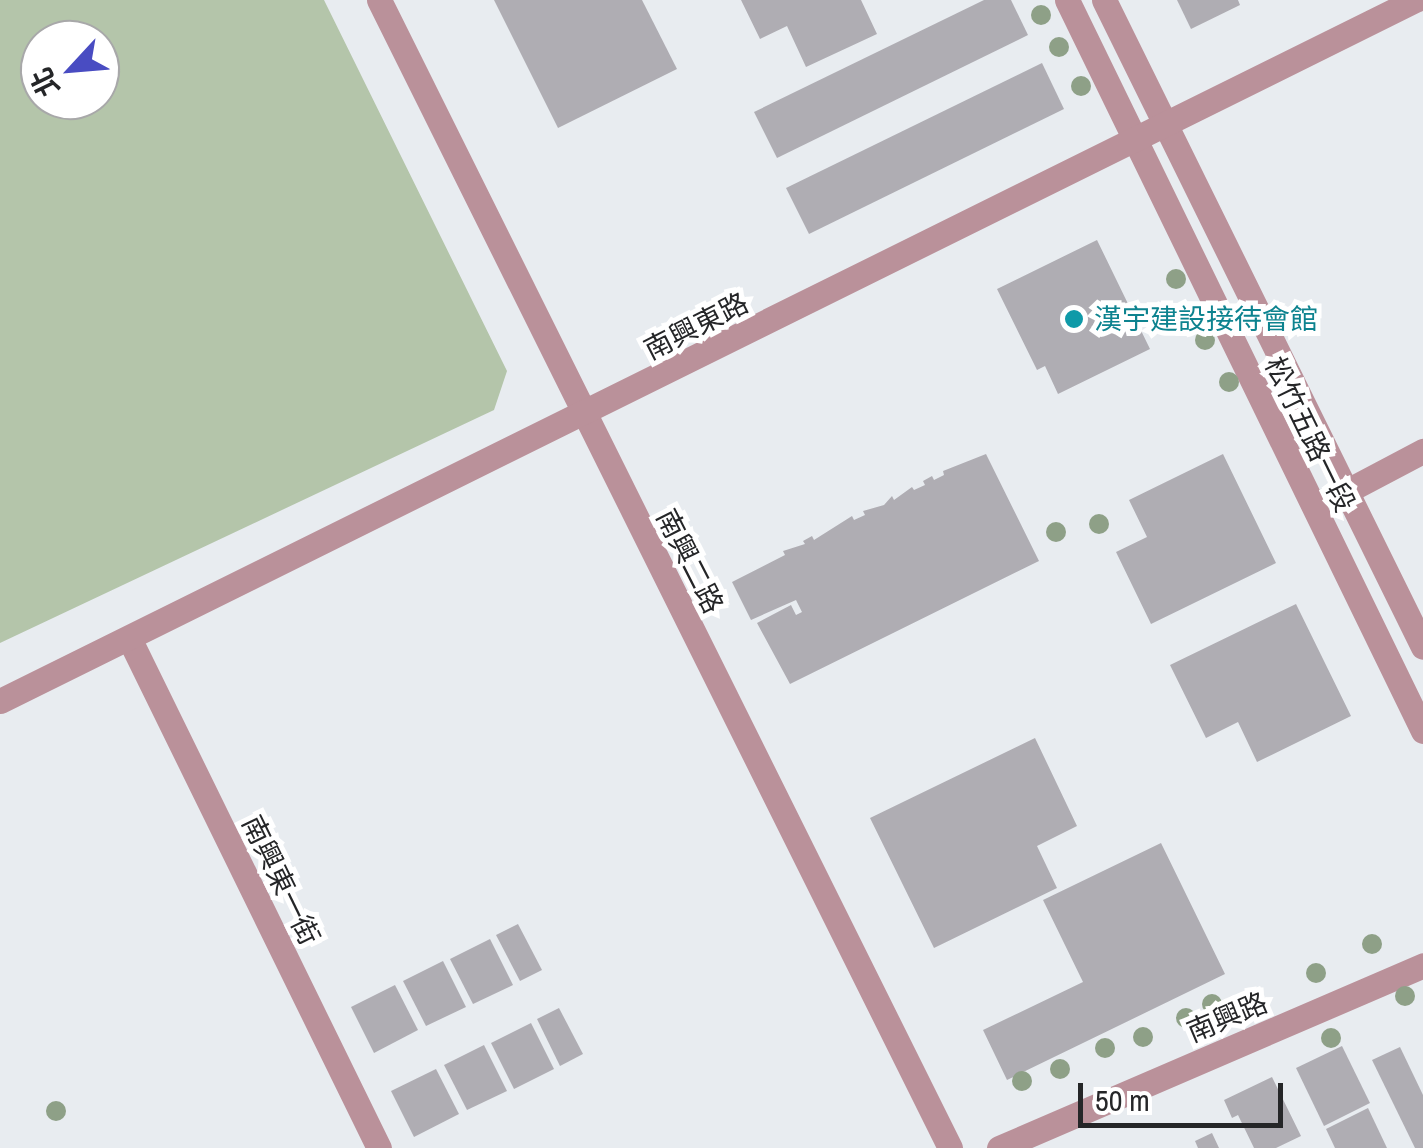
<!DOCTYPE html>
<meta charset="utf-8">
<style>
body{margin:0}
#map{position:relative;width:1423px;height:1148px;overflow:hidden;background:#e8ecf0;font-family:"Archivo Narrow","Noto Sans TC",sans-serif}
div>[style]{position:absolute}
.green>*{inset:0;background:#b4c5aa}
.building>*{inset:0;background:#afadb3}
.minor>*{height:25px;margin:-12.5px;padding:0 12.5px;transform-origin:12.5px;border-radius:12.5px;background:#ba919a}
.trees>*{width:20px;height:20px;margin:-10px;border-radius:50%;background:#8ea087}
.dots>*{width:28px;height:28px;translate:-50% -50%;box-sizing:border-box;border:5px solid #fff;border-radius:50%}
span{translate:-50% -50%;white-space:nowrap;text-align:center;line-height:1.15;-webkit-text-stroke:10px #fff;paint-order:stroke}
.culture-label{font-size:28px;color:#0d838f}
.left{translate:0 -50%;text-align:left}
.street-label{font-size:28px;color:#252628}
.north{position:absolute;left:20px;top:20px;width:100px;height:100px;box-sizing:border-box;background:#fff;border:2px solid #a8a8a9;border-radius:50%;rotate:244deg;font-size:28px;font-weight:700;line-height:40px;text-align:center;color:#252628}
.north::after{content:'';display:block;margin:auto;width:35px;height:45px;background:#494cc2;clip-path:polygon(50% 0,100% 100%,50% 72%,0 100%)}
.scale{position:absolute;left:1078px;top:1083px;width:205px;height:45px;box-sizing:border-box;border:5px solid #252628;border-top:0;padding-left:12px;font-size:30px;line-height:35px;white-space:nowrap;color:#252628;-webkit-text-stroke:8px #fff;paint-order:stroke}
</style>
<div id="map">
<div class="green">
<i style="clip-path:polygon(evenodd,0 0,324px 0,507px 371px,494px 410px,0 643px,0 0,40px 40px,100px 40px,100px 100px,40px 100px,40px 40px)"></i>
</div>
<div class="building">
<i style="clip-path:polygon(494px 0,642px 0,677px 69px,558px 128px)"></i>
<i style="clip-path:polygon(741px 0,861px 0,877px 34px,806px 67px,787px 26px,760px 39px)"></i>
<i style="clip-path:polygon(984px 0,1011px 0,1028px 35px,777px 158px,754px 112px)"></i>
<i style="clip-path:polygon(1177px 0,1238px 0,1240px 5px,1191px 29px)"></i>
<i style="clip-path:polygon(1042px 63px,1064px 109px,809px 234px,786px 188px)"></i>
<i style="clip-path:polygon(1097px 240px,1150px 349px,1058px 394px,1045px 366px,1037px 370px,997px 289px)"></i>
<i style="clip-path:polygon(986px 454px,1039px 561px,790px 684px,757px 623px,791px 605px,796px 615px,802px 612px,796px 600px,751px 620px,732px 582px,785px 555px,783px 551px,805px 544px,803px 541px,812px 536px,814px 540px,852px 516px,854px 520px,865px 515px,863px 511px,884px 505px,892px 496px,894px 500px,912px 487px,914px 490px,925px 485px,923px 481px,932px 476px,934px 480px,944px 475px,943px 471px)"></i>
<i style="clip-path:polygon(1223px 454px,1276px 563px,1151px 624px,1116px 552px,1147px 537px,1129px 500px)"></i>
<i style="clip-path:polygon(1296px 604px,1351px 716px,1257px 762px,1238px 722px,1206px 738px,1170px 665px)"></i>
<i style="clip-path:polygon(1035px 738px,1077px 826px,1037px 846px,1057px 888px,934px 948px,870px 818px)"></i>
<i style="clip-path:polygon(1161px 843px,1225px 974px,1007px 1080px,983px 1030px,1083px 982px,1043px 900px)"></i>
<i style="clip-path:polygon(518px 924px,542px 970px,520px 981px,496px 935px)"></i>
<i style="clip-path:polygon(490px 939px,513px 985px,473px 1004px,450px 959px)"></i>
<i style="clip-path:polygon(443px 961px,466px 1007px,426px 1026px,403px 981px)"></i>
<i style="clip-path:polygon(395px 985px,418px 1030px,374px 1053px,351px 1007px)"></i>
<i style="clip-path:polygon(559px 1008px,583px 1054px,560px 1066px,537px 1019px)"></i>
<i style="clip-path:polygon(531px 1023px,554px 1069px,514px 1089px,491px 1043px)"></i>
<i style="clip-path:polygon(484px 1045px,507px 1091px,467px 1110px,444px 1065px)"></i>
<i style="clip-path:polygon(1342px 1046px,1370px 1103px,1324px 1126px,1296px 1068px)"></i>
<i style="clip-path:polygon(1400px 1047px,1423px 1095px,1423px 1148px,1415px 1148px,1372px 1060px)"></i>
<i style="clip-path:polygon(436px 1069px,459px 1114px,414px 1137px,391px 1091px)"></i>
<i style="clip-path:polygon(1272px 1077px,1301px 1136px,1276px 1148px,1254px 1148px,1238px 1115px,1232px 1118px,1224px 1100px)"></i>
<i style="clip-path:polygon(1368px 1108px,1387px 1148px,1335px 1148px,1326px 1129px)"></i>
<i style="clip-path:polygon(1212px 1133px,1219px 1148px,1198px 1148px,1195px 1141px)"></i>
</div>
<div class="minor">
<i style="left:379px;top:0;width:1282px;rotate:63.55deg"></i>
<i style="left:1067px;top:0;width:813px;rotate:64.03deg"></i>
<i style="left:1104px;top:0;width:721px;rotate:63.75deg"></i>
<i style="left:1347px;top:491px;width:86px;rotate:-27.8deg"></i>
<i style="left:129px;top:638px;width:568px;rotate:63.89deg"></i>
<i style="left:0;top:701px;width:1579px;rotate:-26.35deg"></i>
<i style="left:999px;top:1148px;width:462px;rotate:-23.3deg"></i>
</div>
<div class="trees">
<i style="left:1041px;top:15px"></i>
<i style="left:1059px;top:47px"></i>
<i style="left:1081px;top:86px"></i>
<i style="left:1176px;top:279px"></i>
<i style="left:1205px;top:340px"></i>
<i style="left:1229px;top:382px"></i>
<i style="left:1099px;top:524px"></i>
<i style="left:1056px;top:532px"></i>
<i style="left:1372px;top:944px"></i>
<i style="left:1316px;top:973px"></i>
<i style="left:1405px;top:996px"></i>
<i style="left:1212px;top:1004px"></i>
<i style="left:1186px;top:1018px"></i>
<i style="left:1143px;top:1037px"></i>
<i style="left:1331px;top:1038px"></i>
<i style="left:1105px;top:1048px"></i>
<i style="left:1060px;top:1069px"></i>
<i style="left:1022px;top:1081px"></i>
<i style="left:56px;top:1111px"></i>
</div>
<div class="dots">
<i style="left:1074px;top:319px;background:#0f9aa8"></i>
</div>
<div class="culture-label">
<span class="left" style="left:1094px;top:319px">漢宇建設接待會館</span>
</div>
<div class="street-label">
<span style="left:696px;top:326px;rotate:-27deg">南興東路</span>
<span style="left:1310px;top:434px;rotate:64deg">松竹五路一段</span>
<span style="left:690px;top:561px;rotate:63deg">南興二路</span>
<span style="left:281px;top:880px;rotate:64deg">南興東一街</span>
<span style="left:1227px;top:1017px;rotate:-23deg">南興路</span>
</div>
<div class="north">北</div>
<div class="scale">50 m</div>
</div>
